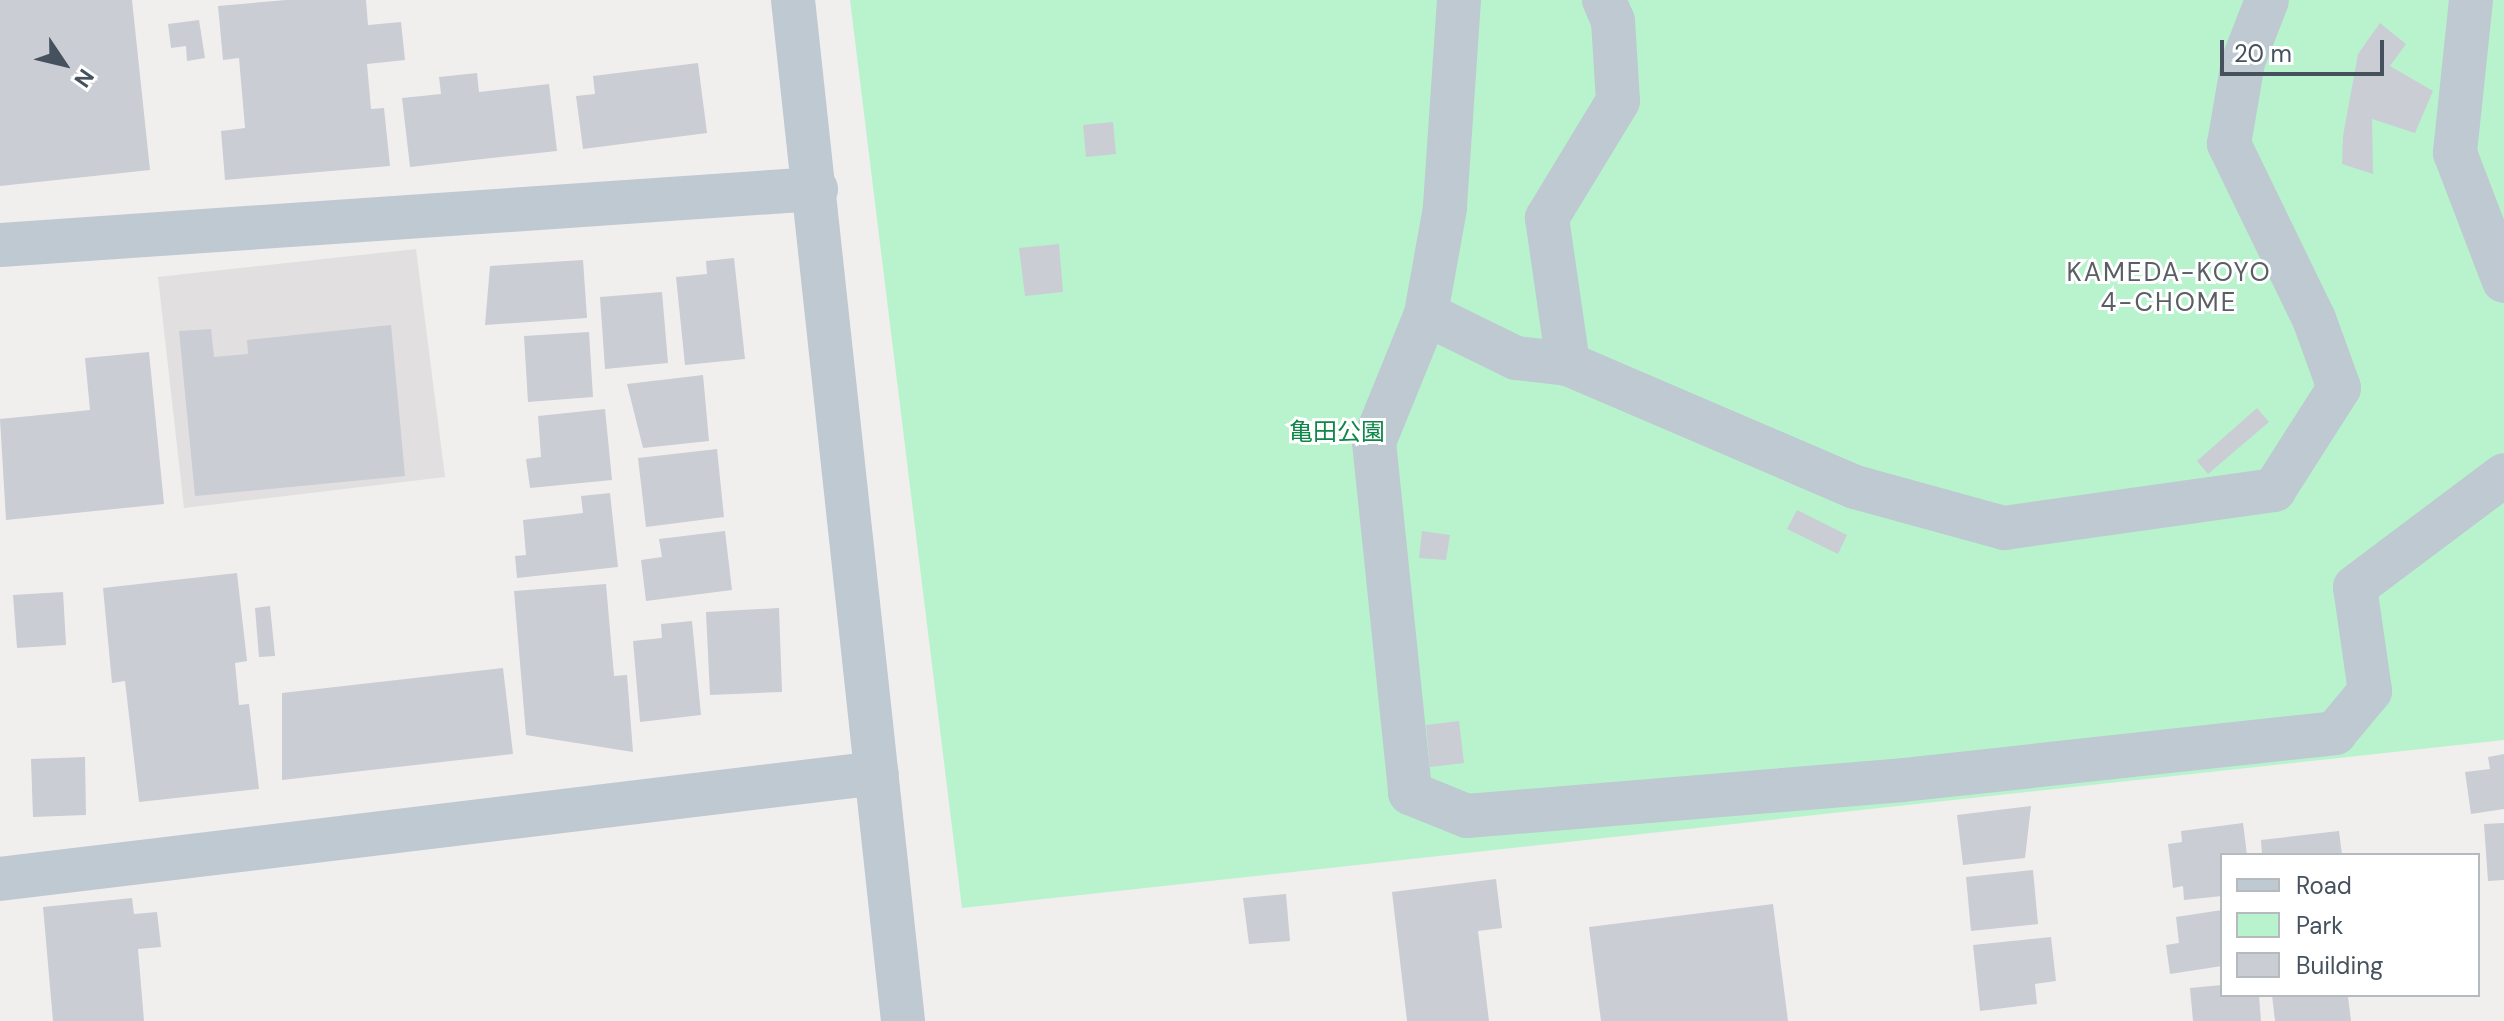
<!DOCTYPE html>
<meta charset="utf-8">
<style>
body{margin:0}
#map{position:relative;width:2504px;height:1021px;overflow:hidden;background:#f1eeee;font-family:"DM Sans","Noto Sans JP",sans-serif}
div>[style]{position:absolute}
.education>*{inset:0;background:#e2dfe0}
.green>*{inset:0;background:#b8f3ce}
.building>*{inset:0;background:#cacdd4}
.minor>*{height:44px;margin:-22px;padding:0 22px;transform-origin:22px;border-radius:22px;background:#bec9d2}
span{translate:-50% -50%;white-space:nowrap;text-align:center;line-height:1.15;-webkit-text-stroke:6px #fff;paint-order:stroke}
.park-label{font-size:24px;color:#0e8749}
.neighbourhood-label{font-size:26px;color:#5a5f64;letter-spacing:2px}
.legend{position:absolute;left:2220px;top:853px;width:260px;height:144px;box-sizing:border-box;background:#fff;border:2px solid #b5babf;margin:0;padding:10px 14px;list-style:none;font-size:24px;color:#45525e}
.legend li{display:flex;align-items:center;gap:16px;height:40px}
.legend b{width:40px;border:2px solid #b5babf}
.north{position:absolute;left:24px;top:24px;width:80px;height:80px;-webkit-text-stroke:6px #fff;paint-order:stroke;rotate:125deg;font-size:22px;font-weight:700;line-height:32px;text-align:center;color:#45525e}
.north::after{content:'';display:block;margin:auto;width:28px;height:36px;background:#45525e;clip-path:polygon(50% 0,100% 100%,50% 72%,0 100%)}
.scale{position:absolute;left:2220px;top:40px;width:164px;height:36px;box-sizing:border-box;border:4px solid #45525e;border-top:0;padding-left:10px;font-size:24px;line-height:28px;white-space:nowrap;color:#45525e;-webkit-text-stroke:6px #fff;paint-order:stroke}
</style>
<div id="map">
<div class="education">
<i style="clip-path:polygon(416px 249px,445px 477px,184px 508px,158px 277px)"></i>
</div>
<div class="green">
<i style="clip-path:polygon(850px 0,2504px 0,2504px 740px,962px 908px)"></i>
</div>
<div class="building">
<i style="clip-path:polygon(0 0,132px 0,150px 170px,0 186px)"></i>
<i style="clip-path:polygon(286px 0,366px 0,368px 25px,401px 22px,405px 60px,367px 64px,371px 109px,384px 108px,390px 166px,225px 180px,221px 131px,245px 128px,239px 58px,223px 60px,218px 6px)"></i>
<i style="clip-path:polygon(199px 20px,205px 58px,187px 61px,186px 46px,171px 48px,168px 24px)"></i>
<i style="clip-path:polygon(2380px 23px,2406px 44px,2390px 66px,2433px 91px,2415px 133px,2372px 119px,2373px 174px,2342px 164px,2343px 136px,2358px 54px)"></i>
<i style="clip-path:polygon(698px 63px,707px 133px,583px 149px,576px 96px,595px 94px,593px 76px)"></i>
<i style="clip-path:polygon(477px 73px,479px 92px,549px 84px,557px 151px,410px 167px,402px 98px,441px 94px,439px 77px)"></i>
<i style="clip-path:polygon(1113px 122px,1116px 154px,1086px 157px,1083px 125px)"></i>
<i style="clip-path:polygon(1059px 244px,1063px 292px,1025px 296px,1019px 248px)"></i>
<i style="clip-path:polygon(734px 258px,745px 359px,685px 365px,676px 277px,707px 274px,706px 261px)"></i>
<i style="clip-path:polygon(583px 260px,587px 318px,485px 325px,490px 266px)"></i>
<i style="clip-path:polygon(662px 292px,668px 363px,605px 369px,600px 297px)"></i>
<i style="clip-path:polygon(391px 325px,405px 476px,195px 496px,179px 331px,211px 329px,214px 357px,248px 354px,247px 340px)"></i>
<i style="clip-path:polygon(589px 332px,593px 397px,528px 402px,524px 336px)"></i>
<i style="clip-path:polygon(149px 352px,164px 504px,6px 520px,0 419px,90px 410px,85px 358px)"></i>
<i style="clip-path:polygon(703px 375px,709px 441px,643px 448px,627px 384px)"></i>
<i style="clip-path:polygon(2257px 408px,2269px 422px,2208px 474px,2197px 461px)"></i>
<i style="clip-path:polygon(605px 409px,612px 480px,530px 488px,526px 459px,541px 457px,538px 416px)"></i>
<i style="clip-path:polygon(717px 449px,724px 517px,646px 527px,638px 458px)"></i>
<i style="clip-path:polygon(610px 493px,618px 567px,517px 578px,515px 556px,526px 555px,523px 520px,583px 513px,581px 496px)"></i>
<i style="clip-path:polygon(1797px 510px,1847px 535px,1838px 554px,1787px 529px)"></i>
<i style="clip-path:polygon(725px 531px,732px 590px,646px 601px,641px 560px,662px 557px,659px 539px)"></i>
<i style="clip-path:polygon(1422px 531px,1450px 535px,1446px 560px,1419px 558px)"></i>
<i style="clip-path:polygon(237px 573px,247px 661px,235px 663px,239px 705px,249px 704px,259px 789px,139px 802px,125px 681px,112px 683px,103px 588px)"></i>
<i style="clip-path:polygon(606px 584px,614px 676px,627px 675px,633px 752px,526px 735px,514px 591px)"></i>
<i style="clip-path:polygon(63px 592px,66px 645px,17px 648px,13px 595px)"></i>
<i style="clip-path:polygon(270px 606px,275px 656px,259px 657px,255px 608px)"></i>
<i style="clip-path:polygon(779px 608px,782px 692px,710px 695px,706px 612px)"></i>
<i style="clip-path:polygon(692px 621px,701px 715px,640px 722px,633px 641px,662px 638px,661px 624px)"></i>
<i style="clip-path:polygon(503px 668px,513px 754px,282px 780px,282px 693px)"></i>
<i style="clip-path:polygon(1459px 721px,1464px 763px,1430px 767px,1426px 725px)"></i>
<i style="clip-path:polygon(2504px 754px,2504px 809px,2471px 814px,2465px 772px,2490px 769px,2488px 757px)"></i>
<i style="clip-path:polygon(85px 757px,86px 815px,33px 817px,31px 759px)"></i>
<i style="clip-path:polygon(2031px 806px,2025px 858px,1963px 865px,1957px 815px)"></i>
<i style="clip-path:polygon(2243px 823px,2247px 855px,2222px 855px,2222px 896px,2184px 900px,2183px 886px,2173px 888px,2168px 844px,2182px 842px,2181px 831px)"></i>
<i style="clip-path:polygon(2504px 823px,2504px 880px,2488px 881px,2484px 824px)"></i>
<i style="clip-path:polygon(2339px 831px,2342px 855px,2262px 855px,2261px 840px)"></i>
<i style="clip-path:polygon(2033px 870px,2038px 924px,1971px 931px,1966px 877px)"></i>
<i style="clip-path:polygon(1496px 879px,1502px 928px,1478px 931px,1489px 1021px,1407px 1021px,1392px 892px)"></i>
<i style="clip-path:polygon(1286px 894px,1290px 941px,1249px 944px,1243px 898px)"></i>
<i style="clip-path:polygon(132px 898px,134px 914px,157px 912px,161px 947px,138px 949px,144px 1021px,53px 1021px,43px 907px)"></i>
<i style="clip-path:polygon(1773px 904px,1788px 1021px,1601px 1021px,1589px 927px)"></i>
<i style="clip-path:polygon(2222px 910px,2222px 966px,2170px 974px,2166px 945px,2179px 943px,2176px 917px)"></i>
<i style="clip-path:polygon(2051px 937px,2056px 981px,2035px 984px,2037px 1004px,1980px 1011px,1973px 945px)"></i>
<i style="clip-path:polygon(2222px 985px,2222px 995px,2259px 995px,2261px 1021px,2193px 1021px,2190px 988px)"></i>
<i style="clip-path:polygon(2272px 995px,2348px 997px,2351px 1021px,2275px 1021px)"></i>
</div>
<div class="minor">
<i style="left:793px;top:0;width:1027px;rotate:83.85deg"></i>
<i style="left:1459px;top:0;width:208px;rotate:93.9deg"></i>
<i style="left:1445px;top:208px;width:108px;rotate:100.2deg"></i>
<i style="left:1426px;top:314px;width:138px;rotate:112.1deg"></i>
<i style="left:1374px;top:442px;width:353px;rotate:84.1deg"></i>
<i style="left:1410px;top:793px;width:61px;rotate:22deg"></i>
<i style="left:1467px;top:816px;width:437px;rotate:-4.7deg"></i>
<i style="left:1903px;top:780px;width:435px;rotate:-6.2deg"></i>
<i style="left:2335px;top:733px;width:55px;rotate:-50.2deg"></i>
<i style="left:2370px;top:691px;width:105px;rotate:-98.2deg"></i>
<i style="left:2355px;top:587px;width:186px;rotate:-36.9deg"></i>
<i style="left:1604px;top:0;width:23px;rotate:67deg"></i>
<i style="left:1613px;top:21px;width:80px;rotate:86.4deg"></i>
<i style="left:1618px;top:101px;width:137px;rotate:121.3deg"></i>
<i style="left:1547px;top:218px;width:148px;rotate:81.8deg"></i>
<i style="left:1568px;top:364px;width:312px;rotate:23.2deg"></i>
<i style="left:1855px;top:487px;width:155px;rotate:15.4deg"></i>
<i style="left:2004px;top:528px;width:273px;rotate:-8deg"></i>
<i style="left:2274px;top:490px;width:121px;rotate:-57.5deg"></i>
<i style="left:2339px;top:388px;width:73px;rotate:-109.9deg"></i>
<i style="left:2314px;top:319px;width:195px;rotate:-115.9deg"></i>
<i style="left:2229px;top:144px;width:83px;rotate:-80.3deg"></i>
<i style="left:2243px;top:62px;width:66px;rotate:-68.8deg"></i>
<i style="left:2471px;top:0;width:154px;rotate:96deg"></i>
<i style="left:2455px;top:153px;width:137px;rotate:69.1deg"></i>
<i style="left:0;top:245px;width:818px;rotate:-3.93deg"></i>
<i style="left:1426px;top:314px;width:100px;rotate:26.1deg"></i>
<i style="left:1516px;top:358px;width:52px;rotate:6.6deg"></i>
<i style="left:0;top:879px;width:883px;rotate:-6.89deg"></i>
</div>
<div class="park-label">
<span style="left:1337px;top:432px">亀田公園</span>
</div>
<div class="neighbourhood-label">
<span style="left:2169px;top:288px">KAMEDA-KOYO<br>4-CHOME</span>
</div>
<ul class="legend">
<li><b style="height:10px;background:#bec9d2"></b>Road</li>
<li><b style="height:22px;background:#b8f3ce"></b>Park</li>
<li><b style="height:22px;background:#cacdd4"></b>Building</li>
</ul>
<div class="north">N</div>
<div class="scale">20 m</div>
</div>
